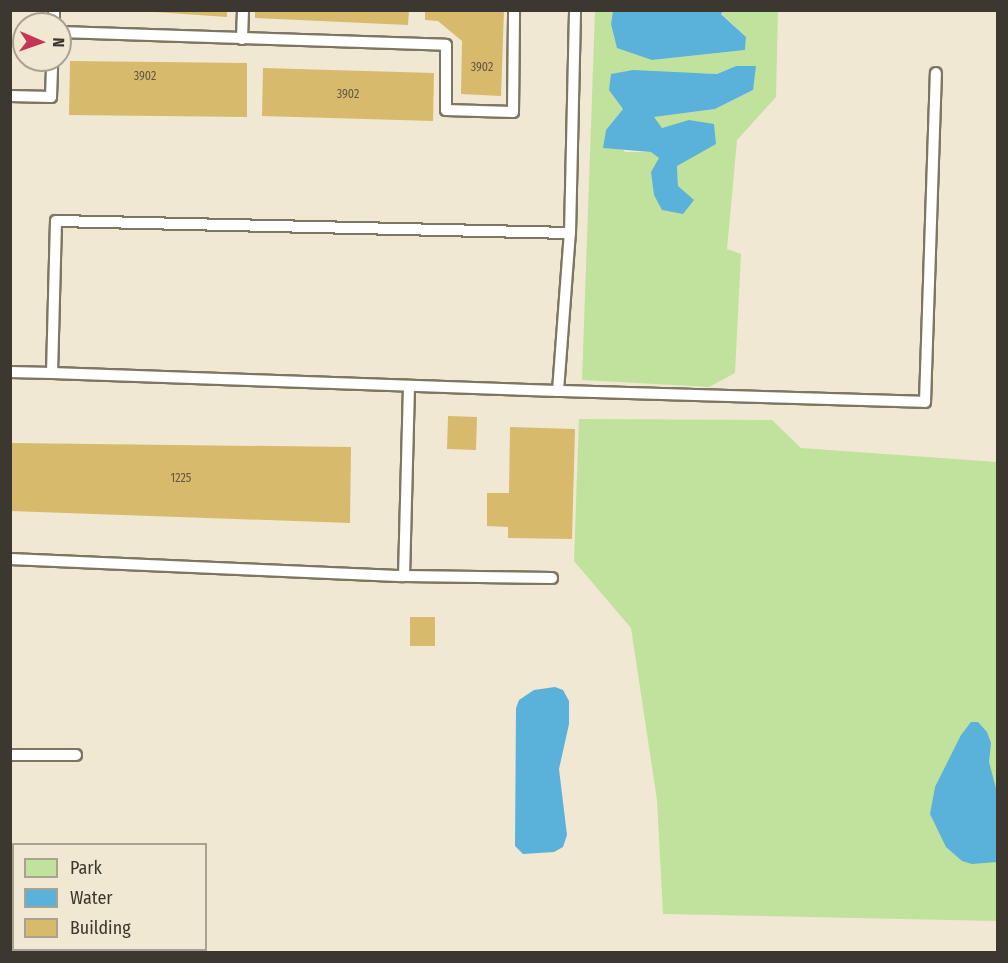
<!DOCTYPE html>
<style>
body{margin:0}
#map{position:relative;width:1008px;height:963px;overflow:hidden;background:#f0e8d3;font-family:"Fira Sans Condensed",sans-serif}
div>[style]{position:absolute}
.green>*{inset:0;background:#c0e29d}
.water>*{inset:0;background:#5ab1da}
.building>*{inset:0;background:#d7ba6c}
.roads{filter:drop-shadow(2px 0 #7d7663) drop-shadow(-2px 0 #7d7663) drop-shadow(0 2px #7d7663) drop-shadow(0 -2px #7d7663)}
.service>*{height:10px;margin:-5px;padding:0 5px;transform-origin:5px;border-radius:5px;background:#fff}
.motorway>*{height:33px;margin:-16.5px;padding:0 16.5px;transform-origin:16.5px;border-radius:16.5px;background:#d75946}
span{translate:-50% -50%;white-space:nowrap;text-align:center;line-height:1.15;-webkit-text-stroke:4.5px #f0e8d3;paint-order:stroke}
.number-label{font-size:12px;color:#63583f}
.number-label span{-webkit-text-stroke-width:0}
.frame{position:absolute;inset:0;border:12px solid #3c3830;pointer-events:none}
.legend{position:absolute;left:12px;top:843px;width:195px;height:108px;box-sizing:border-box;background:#f0e8d3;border:2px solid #a8a292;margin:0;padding:8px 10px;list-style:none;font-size:18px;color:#3c3830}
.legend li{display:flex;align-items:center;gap:12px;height:30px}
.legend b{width:30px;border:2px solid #a8a292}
.north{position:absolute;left:12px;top:12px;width:60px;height:60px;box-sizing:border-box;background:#f0e8d3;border:2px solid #a8a292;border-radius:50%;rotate:92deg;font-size:16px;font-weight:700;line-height:24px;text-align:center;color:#3c3830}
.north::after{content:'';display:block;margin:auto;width:21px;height:27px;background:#c53658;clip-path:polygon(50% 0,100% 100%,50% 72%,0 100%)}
</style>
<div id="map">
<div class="green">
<i style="clip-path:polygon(evenodd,595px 11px,613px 11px,611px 24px,652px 60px,745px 50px,746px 37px,721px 13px,723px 11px,778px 11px,776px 97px,737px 140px,727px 249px,741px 254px,735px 373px,709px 387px,582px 380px,595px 11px,736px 66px,753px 90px,715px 109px,653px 117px,662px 128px,689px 121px,677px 166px,678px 186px,660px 158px,652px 152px,625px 152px,606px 130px,623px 109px,693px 73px,717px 74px,736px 66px)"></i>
<i style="clip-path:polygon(579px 419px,772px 420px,801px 448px,997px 462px,997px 921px,663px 914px,657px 800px,631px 628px,574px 561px)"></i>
</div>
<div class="water">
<i style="clip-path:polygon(613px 11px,723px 11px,721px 14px,746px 37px,745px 50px,652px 60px,617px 48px,611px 24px)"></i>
<i style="clip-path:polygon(736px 66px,756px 66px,753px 90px,715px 109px,654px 117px,662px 128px,689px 120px,714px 124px,716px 144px,677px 166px,678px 186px,694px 200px,683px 214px,662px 210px,654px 195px,651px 172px,659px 158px,651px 152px,603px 148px,606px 130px,623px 109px,609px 90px,611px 74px,633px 70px,717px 74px)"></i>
<i style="clip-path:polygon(555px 687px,563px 690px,569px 701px,569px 724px,559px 769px,567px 835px,563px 847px,554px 852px,523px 854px,515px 846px,516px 708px,519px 700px,534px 690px)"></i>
<i style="clip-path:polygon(971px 722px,978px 722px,987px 732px,991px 743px,989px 762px,998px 796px,997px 862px,972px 864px,962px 861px,946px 847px,930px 814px,935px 787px,961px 735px)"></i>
</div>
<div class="building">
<i style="clip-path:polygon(126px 10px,227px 10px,227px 17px)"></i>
<i style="clip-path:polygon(255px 10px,409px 10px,408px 25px,255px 18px)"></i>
<i style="clip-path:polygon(425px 10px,504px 10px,501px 96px,461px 94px,462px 41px,438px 21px,425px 20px)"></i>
<i style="clip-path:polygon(70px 61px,247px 63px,247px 117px,69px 115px)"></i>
<i style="clip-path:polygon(263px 68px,434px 73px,433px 121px,262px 116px)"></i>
<i style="clip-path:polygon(448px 416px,477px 417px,476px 450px,447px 449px)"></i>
<i style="clip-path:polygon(510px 427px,575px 429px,572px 539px,508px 538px,508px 527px,487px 526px,487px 493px,509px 493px)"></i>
<i style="clip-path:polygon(10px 443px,351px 447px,350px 523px,10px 511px)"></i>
<i style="clip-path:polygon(410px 617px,435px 617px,435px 646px,410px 646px)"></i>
</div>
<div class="roads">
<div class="service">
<i style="left:54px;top:24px;width:14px;rotate:-90deg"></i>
<i style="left:60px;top:32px;width:386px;rotate:1.9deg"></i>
<i style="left:446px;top:45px;width:65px;rotate:90deg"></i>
<i style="left:446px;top:110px;width:67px;rotate:1.7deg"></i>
<i style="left:513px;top:112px;width:102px;rotate:-89.4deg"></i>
<i style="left:242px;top:39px;width:29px;rotate:-88deg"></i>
<i style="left:10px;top:96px;width:41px;rotate:1.4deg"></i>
<i style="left:51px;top:97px;width:37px;rotate:-88deg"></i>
<i style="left:570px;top:233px;width:514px;rotate:-178.66deg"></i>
<i style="left:56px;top:221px;width:152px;rotate:91.5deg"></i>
<i style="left:52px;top:373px;width:506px;rotate:2.04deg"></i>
<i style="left:558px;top:391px;width:158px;rotate:-85.7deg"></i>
<i style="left:570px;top:233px;width:223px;rotate:-88.7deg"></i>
<i style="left:10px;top:372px;width:42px;rotate:1.4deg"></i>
<i style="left:409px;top:386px;width:190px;rotate:91.5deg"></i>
<i style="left:404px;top:576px;width:148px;rotate:0.8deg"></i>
<i style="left:558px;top:391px;width:367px;rotate:1.7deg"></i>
<i style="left:925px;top:402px;width:329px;rotate:-88.1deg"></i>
<i style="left:10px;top:559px;width:394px;rotate:2.5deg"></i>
<i style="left:10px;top:755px;width:66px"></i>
</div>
<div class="motorway">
<i style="left:10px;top:947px;width:4px"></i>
<i style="left:62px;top:950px;width:66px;rotate:1.7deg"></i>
</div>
</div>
<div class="number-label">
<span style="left:482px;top:68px">3902</span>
<span style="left:145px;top:77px">3902</span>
<span style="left:348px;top:95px">3902</span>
<span style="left:181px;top:479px">1225</span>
</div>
<div class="frame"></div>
<ul class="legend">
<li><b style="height:16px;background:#c0e29d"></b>Park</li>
<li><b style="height:16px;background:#5ab1da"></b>Water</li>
<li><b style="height:16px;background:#d7ba6c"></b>Building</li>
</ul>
<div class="north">N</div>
</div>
